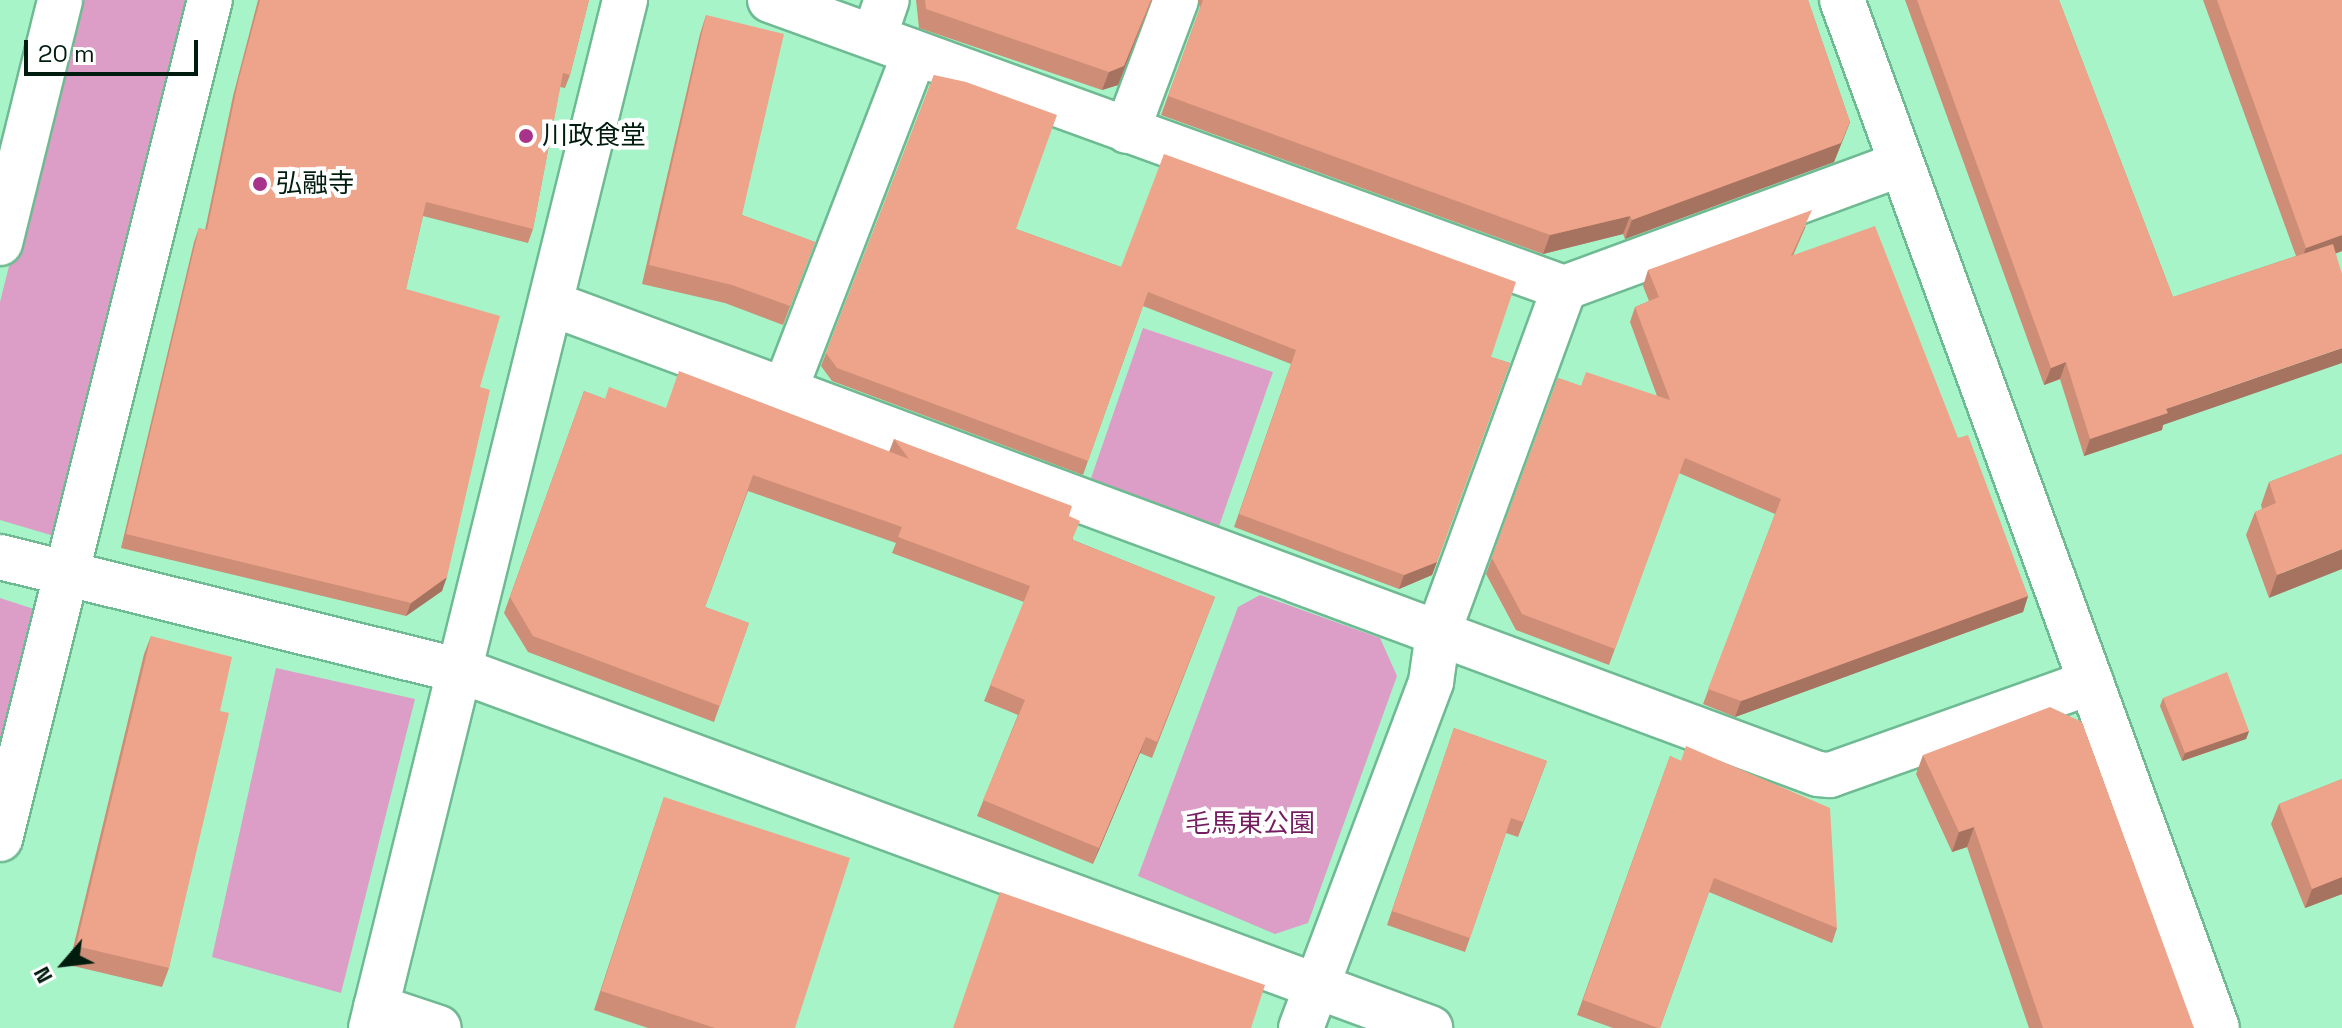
<!DOCTYPE html>
<meta charset="utf-8">
<style>
body{margin:0}
#map{position:relative;width:2342px;height:1028px;overflow:hidden;background:#a7f4c9;font-family:"Space Grotesk","Noto Sans JP",sans-serif}
div>[style]{position:absolute}
.green>*{inset:0;background:#dc9dc7}
.roads{filter:drop-shadow(2px 0 #6fba92) drop-shadow(-2px 0 #6fba92) drop-shadow(0 2px #6fba92) drop-shadow(0 -2px #6fba92)}
.street>*{height:44px;margin:-22px;padding:0 22px;transform-origin:22px;border-radius:22px;background:#fff}
.secondary>*{height:44px;margin:-22px;padding:0 22px;transform-origin:22px;border-radius:22px;background:#fff}
.wall>*{inset:0;background:#cd8d77}
.shaded-wall>*{inset:0;background:#a77361}
.building>*{inset:0;background:#eea48a}
.dots>*{width:22px;height:22px;translate:-50% -50%;box-sizing:border-box;border:4px solid #fff;border-radius:50%}
span{translate:-50% -50%;white-space:nowrap;text-align:center;line-height:1.15;-webkit-text-stroke:8px #fff;paint-order:stroke}
.poi-label{font-size:26px;color:#001c0e}
.left{translate:0 -50%;text-align:left}
.park-label{font-size:26px;color:#741e5f}
.north{position:absolute;left:24px;top:924px;width:80px;height:80px;-webkit-text-stroke:6px #fff;paint-order:stroke;rotate:242deg;font-size:22px;font-weight:700;line-height:32px;text-align:center;color:#001c0e}
.north::after{content:'';display:block;margin:auto;width:28px;height:36px;background:#001c0e;clip-path:polygon(50% 0,100% 100%,50% 72%,0 100%)}
.scale{position:absolute;left:24px;top:40px;width:174px;height:36px;box-sizing:border-box;border:4px solid #001c0e;border-top:0;padding-left:10px;font-size:24px;line-height:28px;white-space:nowrap;color:#001c0e;-webkit-text-stroke:6px #fff;paint-order:stroke}
</style>
<div id="map">
<div class="green">
<i style="clip-path:polygon(76px 0,194px 0,61px 538px,0 520px,0 302px)"></i>
<i style="clip-path:polygon(1143px 328px,1273px 372px,1218px 529px,1089px 484px)"></i>
<i style="clip-path:polygon(1260px 595px,1380px 638px,1397px 676px,1308px 923px,1275px 934px,1138px 876px,1238px 607px)"></i>
<i style="clip-path:polygon(0 598px,43px 612px,0 783px)"></i>
<i style="clip-path:polygon(276px 668px,415px 699px,341px 993px,212px 957px)"></i>
</div>
<div class="roads">
<div class="street">
<i style="left:770px;top:0;width:845px;rotate:19.94deg"></i>
<i style="left:1842px;top:0;width:1094px;rotate:69.96deg"></i>
<i style="left:874px;top:37px;width:39px;rotate:-71deg"></i>
<i style="left:1127px;top:131px;width:140px;rotate:-69.5deg"></i>
<i style="left:0;top:243px;width:250px;rotate:-76.1deg"></i>
<i style="left:552px;top:304px;width:1350px;rotate:20.37deg"></i>
<i style="left:1818px;top:774px;width:12px;rotate:5deg"></i>
<i style="left:1830px;top:775px;width:277px;rotate:-19.6deg"></i>
<i style="left:786px;top:387px;width:358px;rotate:-68.9deg"></i>
<i style="left:0;top:557px;width:476px;rotate:13.9deg"></i>
<i style="left:462px;top:671px;width:1032px;rotate:20.24deg"></i>
<i style="left:0;top:839px;width:865px;rotate:-75.95deg"></i>
<i style="left:376px;top:1007px;width:66px;rotate:18.4deg"></i>
<i style="left:371px;top:1028px;width:1059px;rotate:-76.12deg"></i>
<i style="left:1301px;top:1028px;width:370px;rotate:-69.4deg"></i>
<i style="left:1431px;top:682px;width:49px;rotate:-81.9deg"></i>
</div>
<div class="secondary">
<i style="left:1438px;top:633px;width:367px;rotate:-69.9deg"></i>
<i style="left:1564px;top:288px;width:359px;rotate:-20.2deg"></i>
</div>
</div>
<div class="wall">
<i style="clip-path:polygon(258px 0,589px 0,570px 75px,565px 88px,560px 87px,533px 229px,528px 243px,423px 216px,406px 289px,480px 387px,442px 591px,406px 616px,121px 548px,194px 242px,199px 228px,205px 230px,233px 96px)"></i>
<i style="clip-path:polygon(916px 0,1152px 0,1118px 85px,1102px 90px,919px 28px)"></i>
<i style="clip-path:polygon(1198px 0,1808px 0,1850px 122px,1834px 162px,1625px 239px,1623px 234px,1543px 254px,1161px 115px,1200px 8px)"></i>
<i style="clip-path:polygon(1905px 0,2059px 0,2173px 297px,2296px 256px,2203px 0,2342px 0,2342px 251px,2335px 254px,2163px 425px,2162px 430px,2084px 456px,2060px 379px,2044px 385px)"></i>
<i style="clip-path:polygon(706px 15px,742px 215px,815px 242px,783px 325px,725px 303px,642px 284px,700px 34px)"></i>
<i style="clip-path:polygon(934px 75px,1016px 229px,1121px 267px,1491px 357px,1510px 363px,1432px 575px,1399px 589px,1234px 527px,1291px 364px,1143px 306px,1083px 475px,832px 381px,821px 366px)"></i>
<i style="clip-path:polygon(1806px 226px,1793px 256px,1958px 438px,2028px 596px,2023px 612px,1735px 717px,1703px 704px,1775px 514px,1679px 473px,1609px 665px,1516px 630px,1486px 574px,1558px 378px,1581px 386px,1657px 396px,1630px 322px,1635px 307px,1649px 301px,1643px 286px,1648px 270px)"></i>
<i style="clip-path:polygon(584px 391px,605px 399px,889px 452px,894px 439px,1069px 516px,1073px 540px,1215px 597px,1152px 758px,1140px 753px,1093px 864px,977px 816px,1018px 715px,984px 701px,1024px 602px,892px 553px,896px 543px,748px 491px,705px 607px,749px 623px,714px 722px,528px 652px,504px 613px)"></i>
<i style="clip-path:polygon(2342px 454px,2269px 598px,2246px 535px,2255px 512px,2262px 509px,2261px 505px,2269px 482px)"></i>
<i style="clip-path:polygon(151px 636px,220px 711px,169px 968px,162px 987px,69px 965px,144px 654px)"></i>
<i style="clip-path:polygon(2163px 698px,2249px 731px,2246px 739px,2182px 761px,2160px 706px)"></i>
<i style="clip-path:polygon(1454px 728px,1547px 761px,1518px 837px,1506px 833px,1465px 952px,1387px 925px)"></i>
<i style="clip-path:polygon(1923px 755px,2194px 1028px,2029px 1028px,1967px 847px,1952px 852px,1916px 774px)"></i>
<i style="clip-path:polygon(1670px 756px,1681px 761px,1837px 928px,1832px 943px,1709px 892px,1660px 1028px,1613px 1028px,1577px 1015px)"></i>
<i style="clip-path:polygon(2342px 779px,2342px 894px,2305px 908px,2271px 824px,2279px 804px)"></i>
<i style="clip-path:polygon(664px 797px,795px 1028px,648px 1028px,594px 1010px)"></i>
</div>
<div class="shaded-wall">
<i style="clip-path:polygon(1151px 0,1118px 85px,1102px 90px,1109px 72px)"></i>
<i style="clip-path:polygon(1850px 122px,1834px 162px,1625px 239px,1632px 220px)"></i>
<i style="clip-path:polygon(1630px 216px,1623px 234px,1543px 254px,1550px 235px)"></i>
<i style="clip-path:polygon(2342px 235px,2342px 251px,2299px 266px,2306px 248px)"></i>
<i style="clip-path:polygon(2342px 348px,2342px 363px,2163px 425px,2162px 430px,2084px 456px,2090px 439px,2166px 409px)"></i>
<i style="clip-path:polygon(2066px 362px,2060px 379px,2044px 385px,2051px 368px)"></i>
<i style="clip-path:polygon(2342px 549px,2342px 569px,2269px 598px,2277px 575px)"></i>
<i style="clip-path:polygon(1437px 562px,1432px 575px,1399px 589px,1404px 575px)"></i>
<i style="clip-path:polygon(447px 577px,442px 591px,406px 616px,411px 603px)"></i>
<i style="clip-path:polygon(2028px 596px,2023px 612px,1735px 717px,1741px 701px)"></i>
<i style="clip-path:polygon(2249px 731px,2246px 739px,2182px 761px,2185px 753px)"></i>
<i style="clip-path:polygon(1146px 737px,1140px 753px,1093px 864px,1099px 848px)"></i>
<i style="clip-path:polygon(1974px 827px,1967px 847px,1952px 852px,1959px 832px)"></i>
<i style="clip-path:polygon(2342px 877px,2342px 894px,2305px 908px,2312px 889px)"></i>
</div>
<div class="building">
<i style="clip-path:polygon(260px 0,589px 0,570px 75px,563px 73px,533px 229px,426px 202px,406px 289px,500px 316px,480px 387px,490px 390px,447px 577px,411px 603px,126px 534px,199px 228px,207px 230px,238px 82px)"></i>
<i style="clip-path:polygon(925px 0,1151px 0,1124px 66px,1109px 72px,926px 9px)"></i>
<i style="clip-path:polygon(1203px 0,1808px 0,1850px 122px,1841px 143px,1632px 220px,1630px 216px,1550px 235px,1168px 96px)"></i>
<i style="clip-path:polygon(1917px 0,2059px 0,2173px 297px,2333px 244px,2342px 274px,2342px 348px,2166px 409px,2168px 413px,2090px 439px,2066px 362px,2051px 368px)"></i>
<i style="clip-path:polygon(2217px 0,2342px 0,2342px 235px,2306px 248px)"></i>
<i style="clip-path:polygon(706px 15px,784px 34px,742px 215px,815px 242px,790px 306px,732px 285px,649px 265px)"></i>
<i style="clip-path:polygon(934px 75px,966px 82px,1057px 115px,1016px 229px,1121px 267px,1164px 154px,1516px 282px,1491px 357px,1510px 363px,1437px 562px,1404px 575px,1239px 514px,1296px 350px,1148px 292px,1088px 461px,837px 368px,826px 353px)"></i>
<i style="clip-path:polygon(1812px 210px,1791px 256px,1875px 226px,1958px 438px,1968px 435px,2028px 596px,1741px 701px,1708px 689px,1781px 499px,1685px 458px,1615px 649px,1522px 614px,1492px 558px,1558px 378px,1581px 386px,1586px 372px,1670px 400px,1635px 307px,1659px 297px,1648px 270px)"></i>
<i style="clip-path:polygon(679px 371px,909px 459px,894px 439px,1072px 506px,1069px 516px,1080px 521px,1072px 540px,1215px 597px,1157px 742px,1146px 737px,1099px 848px,983px 800px,1025px 700px,990px 685px,1030px 586px,898px 537px,902px 527px,753px 475px,705px 607px,749px 623px,720px 706px,533px 636px,510px 597px,584px 391px,605px 399px,609px 387px,666px 408px)"></i>
<i style="clip-path:polygon(2342px 454px,2342px 549px,2277px 575px,2255px 512px,2276px 503px,2269px 482px)"></i>
<i style="clip-path:polygon(151px 636px,232px 657px,220px 711px,229px 713px,169px 968px,76px 946px)"></i>
<i style="clip-path:polygon(2227px 672px,2249px 731px,2185px 753px,2163px 698px)"></i>
<i style="clip-path:polygon(2050px 707px,2082px 722px,2194px 1028px,2043px 1028px,1974px 827px,1959px 832px,1923px 755px)"></i>
<i style="clip-path:polygon(1454px 728px,1547px 761px,1523px 822px,1511px 818px,1470px 938px,1392px 911px)"></i>
<i style="clip-path:polygon(1686px 746px,1830px 808px,1837px 928px,1714px 878px,1660px 1028px,1658px 1028px,1583px 1000px,1670px 756px,1681px 761px)"></i>
<i style="clip-path:polygon(2342px 779px,2342px 877px,2312px 889px,2279px 804px)"></i>
<i style="clip-path:polygon(664px 797px,850px 858px,795px 1028px,715px 1028px,601px 991px)"></i>
<i style="clip-path:polygon(1000px 892px,1265px 985px,1251px 1028px,953px 1028px)"></i>
</div>
<div class="dots">
<i style="left:526px;top:136px;background:#a8338b"></i>
<i style="left:260px;top:184px;background:#a8338b"></i>
</div>
<div class="poi-label">
<span class="left" style="left:542px;top:136px">川政食堂</span>
<span class="left" style="left:276px;top:184px">弘融寺</span>
</div>
<div class="park-label">
<span style="left:1250px;top:824px">毛馬東公園</span>
</div>
<div class="north">N</div>
<div class="scale">20 m</div>
</div>
